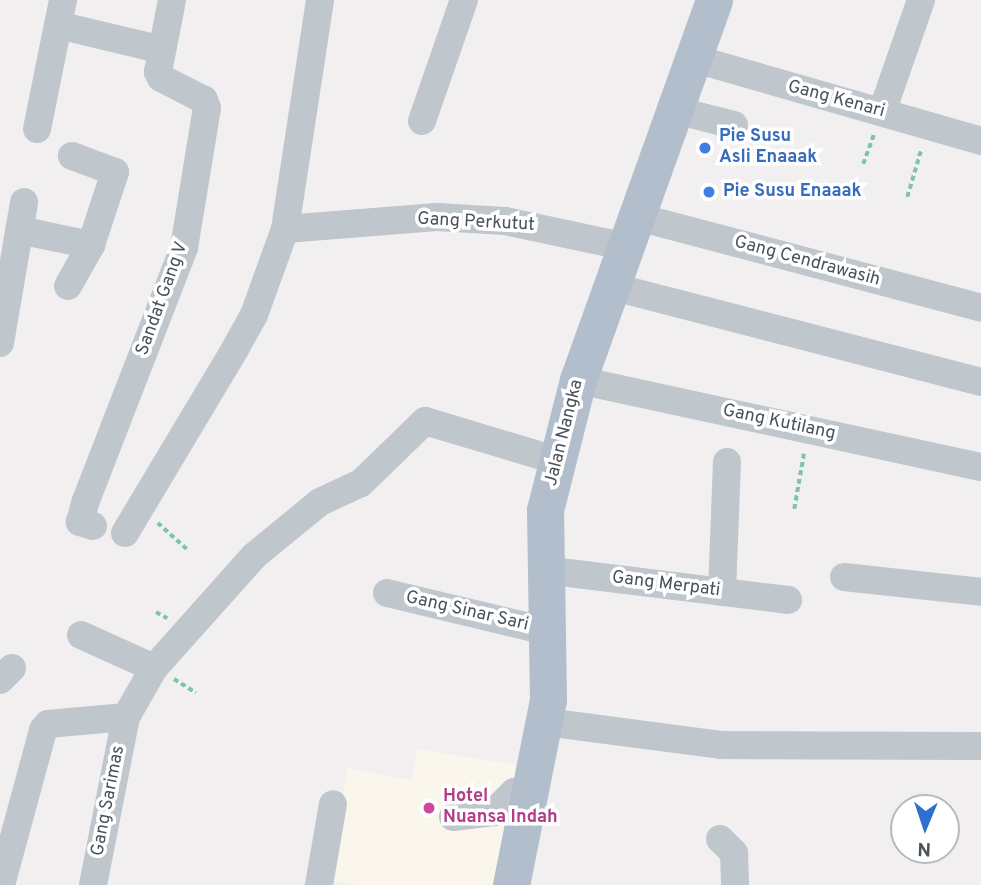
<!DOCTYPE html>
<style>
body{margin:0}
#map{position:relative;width:981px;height:885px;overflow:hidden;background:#f1efef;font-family:Overpass,sans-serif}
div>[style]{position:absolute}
.commercial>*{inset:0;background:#faf6eb}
.path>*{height:3.5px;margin-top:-1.75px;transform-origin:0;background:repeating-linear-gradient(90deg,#7fc4a3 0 5px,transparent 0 8.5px)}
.minor>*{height:28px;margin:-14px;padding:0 14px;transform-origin:14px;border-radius:14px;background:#bfc6cc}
.major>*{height:37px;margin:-18.5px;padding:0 18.5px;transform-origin:18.5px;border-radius:18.5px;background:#b2becb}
.dots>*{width:19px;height:19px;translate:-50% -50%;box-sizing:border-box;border:4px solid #fff;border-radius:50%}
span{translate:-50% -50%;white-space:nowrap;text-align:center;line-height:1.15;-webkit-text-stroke:7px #fff;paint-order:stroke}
.street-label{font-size:18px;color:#49525b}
.shop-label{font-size:18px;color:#366cbe;font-weight:700}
.left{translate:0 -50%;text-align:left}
.hotel-label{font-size:18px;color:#b23c85;font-weight:700}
.north{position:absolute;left:890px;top:794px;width:70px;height:70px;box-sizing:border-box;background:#fff;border:2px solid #b6babd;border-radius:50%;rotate:182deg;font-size:19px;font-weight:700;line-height:28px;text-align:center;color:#49525b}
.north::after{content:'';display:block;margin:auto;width:24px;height:32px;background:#2e70cd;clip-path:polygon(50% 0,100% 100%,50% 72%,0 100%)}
</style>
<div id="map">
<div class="commercial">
<i style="clip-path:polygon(417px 749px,524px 766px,502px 885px,359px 885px,329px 880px,347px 768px,412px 780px)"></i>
</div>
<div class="path">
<i style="left:863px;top:164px;width:32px;rotate:-70deg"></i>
<i style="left:907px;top:197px;width:49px;rotate:-73.4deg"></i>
<i style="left:794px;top:509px;width:58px;rotate:-80deg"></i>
<i style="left:158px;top:523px;width:40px;rotate:42deg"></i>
<i style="left:156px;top:612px;width:13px;rotate:29deg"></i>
<i style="left:174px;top:679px;width:26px;rotate:32deg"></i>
</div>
<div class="minor">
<i style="left:58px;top:25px;width:104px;rotate:13.4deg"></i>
<i style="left:692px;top:58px;width:301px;rotate:16deg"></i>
<i style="left:671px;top:109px;width:65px;rotate:14.3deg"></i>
<i style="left:882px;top:112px;width:119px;rotate:-70.8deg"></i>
<i style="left:422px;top:121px;width:128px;rotate:-70.9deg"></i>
<i style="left:37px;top:129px;width:132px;rotate:-78.6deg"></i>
<i style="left:634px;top:216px;width:359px;rotate:14.8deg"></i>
<i style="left:285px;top:229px;width:152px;rotate:-4.5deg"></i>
<i style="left:437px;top:217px;width:68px;rotate:3.4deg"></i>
<i style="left:505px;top:221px;width:121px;rotate:12deg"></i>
<i style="left:19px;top:230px;width:74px;rotate:11.8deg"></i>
<i style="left:68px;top:286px;width:47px;rotate:-60.7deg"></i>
<i style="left:91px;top:245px;width:77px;rotate:-71.8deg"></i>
<i style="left:115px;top:172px;width:46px;rotate:-159.6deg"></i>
<i style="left:610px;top:286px;width:383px;rotate:14.5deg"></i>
<i style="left:0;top:343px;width:143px;rotate:-80.3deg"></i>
<i style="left:578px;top:380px;width:412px;rotate:12.2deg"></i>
<i style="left:93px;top:526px;width:14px;rotate:-163deg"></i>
<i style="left:80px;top:522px;width:20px;rotate:-75deg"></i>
<i style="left:85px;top:503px;width:274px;rotate:-68.8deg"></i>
<i style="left:184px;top:248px;width:142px;rotate:-80.7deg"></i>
<i style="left:207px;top:108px;width:9px;rotate:-111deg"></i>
<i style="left:204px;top:100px;width:48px;rotate:-152.9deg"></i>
<i style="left:161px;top:78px;width:7px;rotate:-117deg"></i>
<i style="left:158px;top:72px;width:73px;rotate:-79deg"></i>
<i style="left:125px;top:533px;width:214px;rotate:-59.1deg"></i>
<i style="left:235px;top:349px;width:39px;rotate:-61deg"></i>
<i style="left:254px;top:315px;width:91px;rotate:-70.2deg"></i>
<i style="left:285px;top:229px;width:232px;rotate:-81.3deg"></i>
<i style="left:544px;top:570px;width:246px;rotate:7deg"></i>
<i style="left:844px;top:577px;width:138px;rotate:6.2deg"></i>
<i style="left:722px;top:592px;width:130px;rotate:-87.8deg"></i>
<i style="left:387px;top:593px;width:163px;rotate:13.4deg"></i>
<i style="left:81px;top:635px;width:80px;rotate:24.3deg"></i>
<i style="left:0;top:680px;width:17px;rotate:-45deg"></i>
<i style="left:546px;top:722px;width:176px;rotate:7.5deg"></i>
<i style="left:720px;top:745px;width:261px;rotate:0.2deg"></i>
<i style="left:453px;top:817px;width:41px;rotate:-7deg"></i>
<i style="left:494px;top:812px;width:28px;rotate:-45deg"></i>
<i style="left:514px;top:792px;width:18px;rotate:-6deg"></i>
<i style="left:720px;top:839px;width:20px;rotate:45deg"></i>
<i style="left:734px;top:853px;width:32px;rotate:88deg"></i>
<i style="left:1px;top:885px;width:161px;rotate:-74.8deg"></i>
<i style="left:43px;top:730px;width:8px;rotate:-50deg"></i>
<i style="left:48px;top:724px;width:78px;rotate:-5.1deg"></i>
<i style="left:93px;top:885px;width:171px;rotate:-78.9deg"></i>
<i style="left:126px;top:717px;width:56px;rotate:-60.3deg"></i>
<i style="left:154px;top:668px;width:150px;rotate:-48.2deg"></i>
<i style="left:254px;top:556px;width:85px;rotate:-39.3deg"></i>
<i style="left:320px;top:502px;width:45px;rotate:-24.9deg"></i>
<i style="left:361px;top:483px;width:89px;rotate:-44.1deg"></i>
<i style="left:425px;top:421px;width:139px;rotate:16.7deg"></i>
<i style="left:319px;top:885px;width:82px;rotate:-80.2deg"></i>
</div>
<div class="major">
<i style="left:511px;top:885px;width:189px;rotate:-78.7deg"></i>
<i style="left:548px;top:700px;width:190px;rotate:-90.9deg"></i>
<i style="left:545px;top:510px;width:134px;rotate:-75.8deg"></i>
<i style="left:578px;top:380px;width:404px;rotate:-70.3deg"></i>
</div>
<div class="dots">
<i style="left:705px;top:148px;background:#3f7fe0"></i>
<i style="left:709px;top:192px;background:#3f7fe0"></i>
<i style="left:429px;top:808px;background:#d1479c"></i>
</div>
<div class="street-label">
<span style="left:836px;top:100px;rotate:15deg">Gang Kenari</span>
<span style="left:476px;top:223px;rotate:3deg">Gang Perkutut</span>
<span style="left:807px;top:262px;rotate:15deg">Gang Cendrawasih</span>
<span style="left:163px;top:299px;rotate:-70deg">Sandat Gang V</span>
<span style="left:779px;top:423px;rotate:12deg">Gang Kutilang</span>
<span style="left:565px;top:433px;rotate:-76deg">Jalan Nangka</span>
<span style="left:666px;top:585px;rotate:7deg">Gang Merpati</span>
<span style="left:467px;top:612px;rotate:13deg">Gang Sinar Sari</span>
<span style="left:109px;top:801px;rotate:-79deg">Gang Sarimas</span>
</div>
<div class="shop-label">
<span class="left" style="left:719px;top:148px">Pie Susu<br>Asli Enaaak</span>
<span class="left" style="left:723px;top:192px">Pie Susu Enaaak</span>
</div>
<div class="hotel-label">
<span class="left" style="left:443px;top:808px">Hotel<br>Nuansa Indah</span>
</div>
<div class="north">N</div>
</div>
